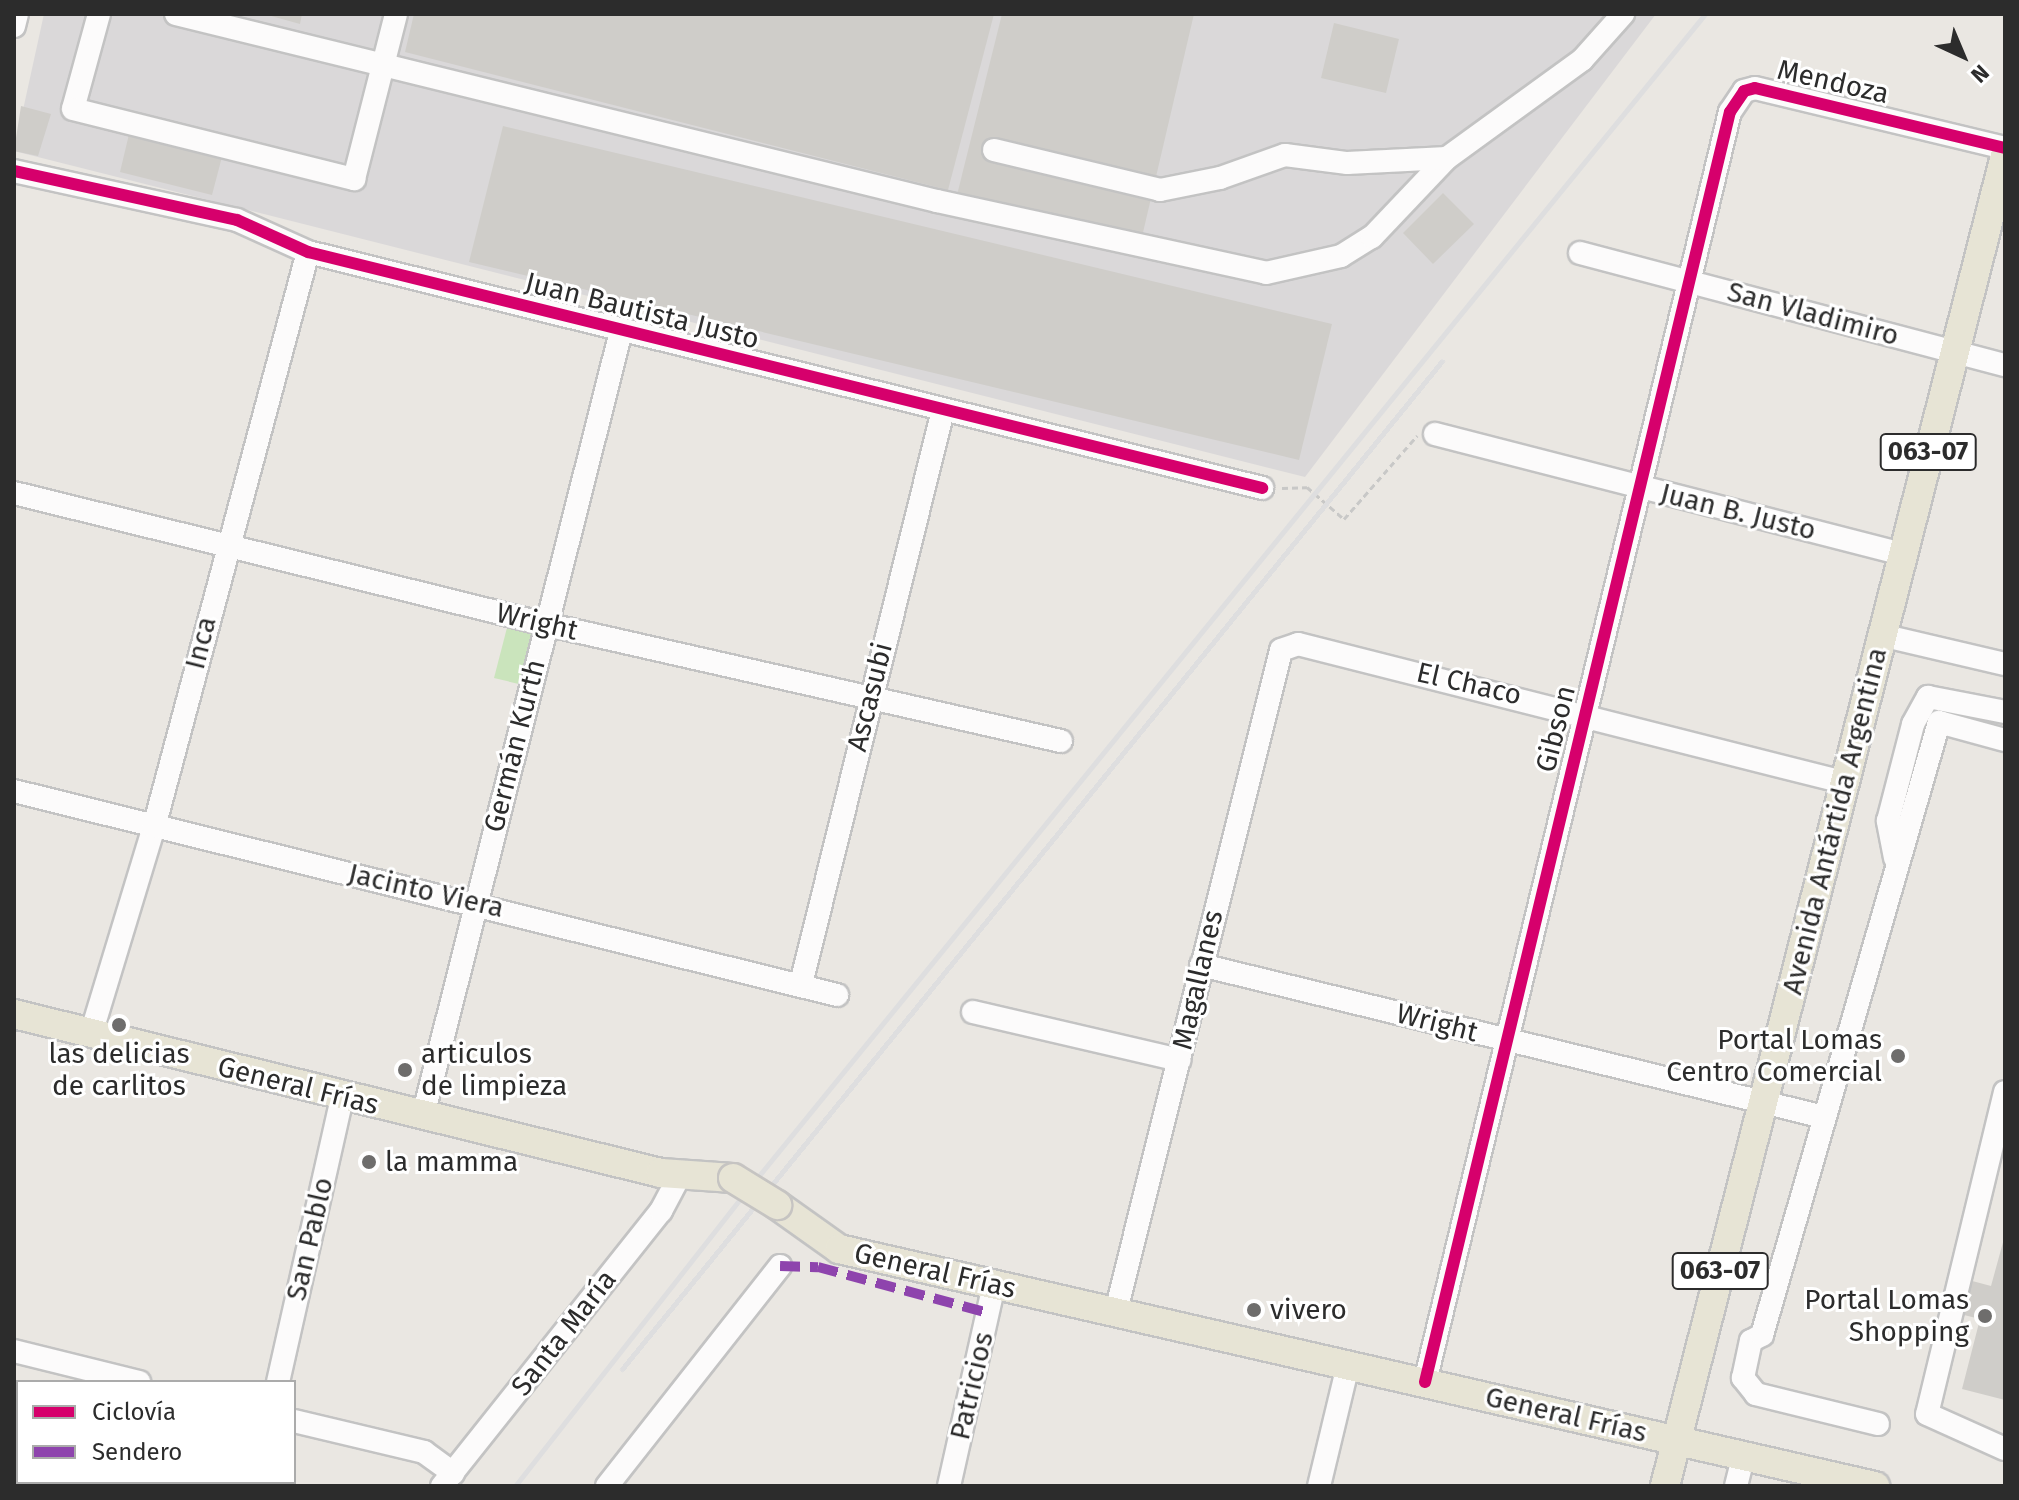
<!DOCTYPE html>
<meta charset="utf-8">
<style>
body{margin:0}
#map{position:relative;width:2019px;height:1500px;overflow:hidden;background:#eae7e2;font-family:"Fira Sans",sans-serif}
div>[style]{position:absolute}
.industrial>*{inset:0;background:#dad8d9}
.green>*{inset:0;background:#cae4bc}
.building>*{inset:0;background:#cfcdc9}
.path>*{height:3px;margin-top:-1.5px;transform-origin:0;background:repeating-linear-gradient(90deg,#c8c8c7 0 6px,transparent 0 10px)}
.roads{filter:drop-shadow(2px 0 #c3c3c3) drop-shadow(-2px 0 #c3c3c3) drop-shadow(0 2px #c3c3c3) drop-shadow(0 -2px #c3c3c3)}
.minor>*{height:22px;margin:-11px;padding:0 11px;transform-origin:11px;border-radius:11px;background:#fcfbfb}
.major>*{height:28px;margin:-14px;padding:0 14px;transform-origin:14px;border-radius:14px;background:#e7e4d5}
.rail>*{height:5px;margin:-2.5px;padding:0 2.5px;transform-origin:2.5px;border-radius:2.5px;background:#dededf}
.bridges{filter:drop-shadow(2px 0 #c6c4c2) drop-shadow(-2px 0 #c6c4c2) drop-shadow(0 2px #c6c4c2) drop-shadow(0 -2px #c6c4c2)}
.major-bridge>*{height:28px;margin:-14px;padding:0 14px;transform-origin:14px;border-radius:14px;background:#e7e4d5}
.quiet>*{height:10px;margin-top:-5px;transform-origin:0;background:repeating-linear-gradient(90deg,#8e44ad 0 20px,transparent 0 30px)}
.cycleway>*{height:12px;margin:-6px;padding:0 6px;transform-origin:6px;border-radius:6px;background:#d6006c}
.dots>*{width:22px;height:22px;translate:-50% -50%;box-sizing:border-box;border:4px solid #fff;border-radius:50%}
span{translate:-50% -50%;white-space:nowrap;text-align:center;line-height:1.15;-webkit-text-stroke:6px #fff;paint-order:stroke}
.shield-label span{padding:2px 6px;background:#fff;border:2px solid;border-radius:6px;-webkit-text-stroke-width:0}
.shield-label{font-size:26px;color:#2c2c2c;font-weight:700}
.street-label{font-size:28px;color:#2c2c2c}
.poi-label{font-size:28px;color:#2c2c2c}
.right{translate:-100% -50%;text-align:right}
.left{translate:0 -50%;text-align:left}
.frame{position:absolute;inset:0;border:16px solid #2c2c2c;pointer-events:none}
.legend{position:absolute;left:16px;top:1380px;width:280px;height:104px;box-sizing:border-box;background:#fff;border:2px solid #ababab;margin:0;padding:10px 14px;list-style:none;font-size:24px;color:#2c2c2c}
.legend li{display:flex;align-items:center;gap:16px;height:40px}
.legend b{width:40px;border:2px solid #ababab}
.north{position:absolute;left:1923px;top:16px;width:80px;height:80px;-webkit-text-stroke:6px #fff;paint-order:stroke;rotate:136deg;font-size:22px;font-weight:700;line-height:32px;text-align:center;color:#2c2c2c}
.north::after{content:'';display:block;margin:auto;width:28px;height:36px;background:#2c2c2c;clip-path:polygon(50% 0,100% 100%,50% 72%,0 100%)}
</style>
<div id="map">
<div class="industrial">
<i style="clip-path:polygon(44px 14px,1656px 14px,1305px 477px,14px 151px)"></i>
</div>
<div class="green">
<i style="clip-path:polygon(509px 620px,537px 627px,523px 685px,494px 678px)"></i>
</div>
<div class="building">
<i style="clip-path:polygon(264px 14px,302px 14px,300px 24px)"></i>
<i style="clip-path:polygon(414px 14px,994px 14px,948px 190px,405px 52px)"></i>
<i style="clip-path:polygon(1002px 14px,1194px 14px,1141px 241px,956px 199px)"></i>
<i style="clip-path:polygon(1334px 23px,1399px 39px,1386px 93px,1321px 78px)"></i>
<i style="clip-path:polygon(21px 106px,51px 114px,38px 156px,14px 151px)"></i>
<i style="clip-path:polygon(503px 126px,1332px 324px,1299px 460px,469px 262px)"></i>
<i style="clip-path:polygon(130px 130px,223px 153px,212px 195px,120px 172px)"></i>
<i style="clip-path:polygon(1443px 193px,1474px 224px,1433px 264px,1403px 233px)"></i>
<i style="clip-path:polygon(2005px 1235px,2005px 1400px,1962px 1389px,1980px 1319px,1952px 1312px,1961px 1278px,1991px 1286px)"></i>
</div>
<div class="path">
<i style="left:1282px;top:488px;width:25px;rotate:-2deg"></i>
<i style="left:1307px;top:487px;width:49px;rotate:40.9deg"></i>
<i style="left:1344px;top:519px;width:111px;rotate:-48.7deg"></i>
</div>
<div class="roads">
<div class="minor">
<i style="left:99px;top:14px;width:98px;rotate:105.3deg"></i>
<i style="left:73px;top:109px;width:290px;rotate:14deg"></i>
<i style="left:354px;top:179px;width:170px;rotate:-75.7deg"></i>
<i style="left:176px;top:14px;width:784px;rotate:13.81deg"></i>
<i style="left:937px;top:201px;width:337px;rotate:12.3deg"></i>
<i style="left:1266px;top:273px;width:77px;rotate:-12.8deg"></i>
<i style="left:1341px;top:256px;width:36px;rotate:-32deg"></i>
<i style="left:1372px;top:237px;width:109px;rotate:-46.5deg"></i>
<i style="left:1447px;top:158px;width:167px;rotate:-36deg"></i>
<i style="left:1582px;top:60px;width:62px;rotate:-48.3deg"></i>
<i style="left:14px;top:26px;width:12px;rotate:-76deg"></i>
<i style="left:994px;top:150px;width:171px;rotate:13.5deg"></i>
<i style="left:1160px;top:190px;width:61px;rotate:-11.3deg"></i>
<i style="left:1220px;top:178px;width:69px;rotate:-19.5deg"></i>
<i style="left:1285px;top:155px;width:63px;rotate:7.4deg"></i>
<i style="left:1347px;top:163px;width:100px;rotate:-2.9deg"></i>
<i style="left:14px;top:171px;width:228px;rotate:12.4deg"></i>
<i style="left:237px;top:220px;width:78px;rotate:24.3deg"></i>
<i style="left:308px;top:252px;width:983px;rotate:13.89deg"></i>
<i style="left:1580px;top:253px;width:440px;rotate:14.8deg"></i>
<i style="left:1435px;top:434px;width:482px;rotate:14.4deg"></i>
<i style="left:14px;top:493px;width:547px;rotate:13.86deg"></i>
<i style="left:545px;top:624px;width:529px;rotate:12.78deg"></i>
<i style="left:1881px;top:635px;width:127px;rotate:13.2deg"></i>
<i style="left:14px;top:791px;width:848px;rotate:13.92deg"></i>
<i style="left:1895px;top:858px;width:38px;rotate:-101deg"></i>
<i style="left:1888px;top:821px;width:100px;rotate:-75.5deg"></i>
<i style="left:1913px;top:724px;width:31px;rotate:-61deg"></i>
<i style="left:1928px;top:697px;width:78px;rotate:11deg"></i>
<i style="left:1201px;top:965px;width:641px;rotate:13.71deg"></i>
<i style="left:801px;top:984px;width:591px;rotate:-76.1deg"></i>
<i style="left:973px;top:1012px;width:212px;rotate:13.1deg"></i>
<i style="left:91px;top:1034px;width:216px;rotate:-73.1deg"></i>
<i style="left:154px;top:827px;width:595px;rotate:-75.01deg"></i>
<i style="left:2005px;top:1092px;width:331px;rotate:103.6deg"></i>
<i style="left:1927px;top:1414px;width:85px;rotate:24.2deg"></i>
<i style="left:423px;top:1116px;width:810px;rotate:-75.84deg"></i>
<i style="left:1116px;top:1311px;width:681px;rotate:-75.98deg"></i>
<i style="left:1281px;top:650px;width:18px;rotate:-19deg"></i>
<i style="left:1298px;top:644px;width:562px;rotate:14.21deg"></i>
<i style="left:14px;top:1351px;width:129px;rotate:13.9deg"></i>
<i style="left:278px;top:1382px;width:292px;rotate:-77.3deg"></i>
<i style="left:1425px;top:1382px;width:1306px;rotate:-76.5deg"></i>
<i style="left:1730px;top:112px;width:25px;rotate:-56deg"></i>
<i style="left:1744px;top:91px;width:11px;rotate:-15deg"></i>
<i style="left:1755px;top:88px;width:257px;rotate:13.5deg"></i>
<i style="left:294px;top:1421px;width:134px;rotate:13.4deg"></i>
<i style="left:424px;top:1452px;width:36px;rotate:36deg"></i>
<i style="left:1878px;top:1424px;width:126px;rotate:-166.2deg"></i>
<i style="left:1756px;top:1394px;width:21px;rotate:-129deg"></i>
<i style="left:1743px;top:1378px;width:38px;rotate:-78deg"></i>
<i style="left:1751px;top:1341px;width:13px;rotate:-29deg"></i>
<i style="left:1762px;top:1335px;width:638px;rotate:-73.89deg"></i>
<i style="left:1939px;top:722px;width:68px;rotate:15.3deg"></i>
<i style="left:255px;top:1486px;width:4px;rotate:-76deg"></i>
<i style="left:442px;top:1486px;width:352px;rotate:-51.5deg"></i>
<i style="left:661px;top:1211px;width:41px;rotate:-62.2deg"></i>
<i style="left:607px;top:1486px;width:280px;rotate:-51.8deg"></i>
<i style="left:949px;top:1486px;width:206px;rotate:-77.4deg"></i>
<i style="left:1319px;top:1486px;width:124px;rotate:-76.5deg"></i>
<i style="left:1736px;top:1486px;width:29px;rotate:-76deg"></i>
</div>
<div class="major">
<i style="left:14px;top:1014px;width:666px;rotate:13.81deg"></i>
<i style="left:661px;top:1173px;width:72px;rotate:4deg"></i>
<i style="left:777px;top:1205px;width:76px;rotate:35.4deg"></i>
<i style="left:839px;top:1249px;width:1063px;rotate:12.89deg"></i>
<i style="left:1665px;top:1486px;width:1373px;rotate:-75.66deg"></i>
</div>
</div>
<div class="rail">
<i style="left:622px;top:1369px;width:1299px;rotate:-50.87deg"></i>
<i style="left:515px;top:1486px;width:371px;rotate:-51.9deg"></i>
<i style="left:744px;top:1194px;width:1522px;rotate:-50.84deg"></i>
</div>
<div class="bridges">
<div class="major-bridge">
<i style="left:733px;top:1178px;width:52px;rotate:31.5deg"></i>
</div>
</div>
<div class="quiet">
<i style="left:780px;top:1266px;width:38px;rotate:2deg"></i>
<i style="left:818px;top:1267px;width:176px;rotate:15.1deg"></i>
</div>
<div class="cycleway">
<i style="left:14px;top:171px;width:228px;rotate:12.4deg"></i>
<i style="left:237px;top:220px;width:78px;rotate:24.3deg"></i>
<i style="left:308px;top:252px;width:983px;rotate:13.89deg"></i>
<i style="left:1425px;top:1382px;width:1306px;rotate:-76.5deg"></i>
<i style="left:1730px;top:112px;width:25px;rotate:-56deg"></i>
<i style="left:1744px;top:91px;width:11px;rotate:-15deg"></i>
<i style="left:1755px;top:88px;width:257px;rotate:13.5deg"></i>
</div>
<div class="dots">
<i style="left:119px;top:1025px;background:#6e6d6c"></i>
<i style="left:1898px;top:1056px;background:#6e6d6c"></i>
<i style="left:405px;top:1070px;background:#6e6d6c"></i>
<i style="left:369px;top:1162px;background:#6e6d6c"></i>
<i style="left:1254px;top:1310px;background:#6e6d6c"></i>
<i style="left:1985px;top:1316px;background:#6e6d6c"></i>
</div>
<div class="shield-label">
<span style="left:1928px;top:452px">063-07</span>
<span style="left:1720px;top:1271px">063-07</span>
</div>
<div class="street-label">
<span style="left:1833px;top:82px;rotate:13deg">Mendoza</span>
<span style="left:642px;top:311px;rotate:14deg">Juan Bautista Justo</span>
<span style="left:1813px;top:314px;rotate:15deg">San Vladimiro</span>
<span style="left:1738px;top:512px;rotate:14deg">Juan B. Justo</span>
<span style="left:537px;top:622px;rotate:13deg">Wright</span>
<span style="left:201px;top:643px;rotate:-76deg">Inca</span>
<span style="left:1469px;top:684px;rotate:13deg">El Chaco</span>
<span style="left:870px;top:697px;rotate:-76deg">Ascasubi</span>
<span style="left:1556px;top:729px;rotate:-76deg">Gibson</span>
<span style="left:515px;top:746px;rotate:-76deg">Germán Kurth</span>
<span style="left:1835px;top:821px;rotate:-76deg">Avenida Antártida Argentina</span>
<span style="left:426px;top:891px;rotate:13deg">Jacinto Viera</span>
<span style="left:1198px;top:980px;rotate:-77deg">Magallanes</span>
<span style="left:1437px;top:1023px;rotate:14deg">Wright</span>
<span style="left:298px;top:1086px;rotate:14deg">General Frías</span>
<span style="left:310px;top:1239px;rotate:-77deg">San Pablo</span>
<span style="left:935px;top:1271px;rotate:13deg">General Frías</span>
<span style="left:564px;top:1333px;rotate:-52deg">Santa María</span>
<span style="left:972px;top:1386px;rotate:-77deg">Patricios</span>
<span style="left:1566px;top:1415px;rotate:13deg">General Frías</span>
</div>
<div class="poi-label">
<span class="right" style="left:1882px;top:1056px">Portal Lomas<br>Centro Comercial</span>
<span style="left:119px;top:1070px">las delicias<br>de carlitos</span>
<span class="left" style="left:421px;top:1070px">articulos<br>de limpieza</span>
<span class="left" style="left:385px;top:1162px">la mamma</span>
<span class="right" style="left:1969px;top:1316px">Portal Lomas<br>Shopping</span>
<span class="left" style="left:1270px;top:1310px">vivero</span>
</div>
<div class="frame"></div>
<ul class="legend">
<li><b style="height:10px;background:#d6006c"></b>Ciclovía</li>
<li><b style="height:10px;background:#8e44ad"></b>Sendero</li>
</ul>
<div class="north">N</div>
</div>
